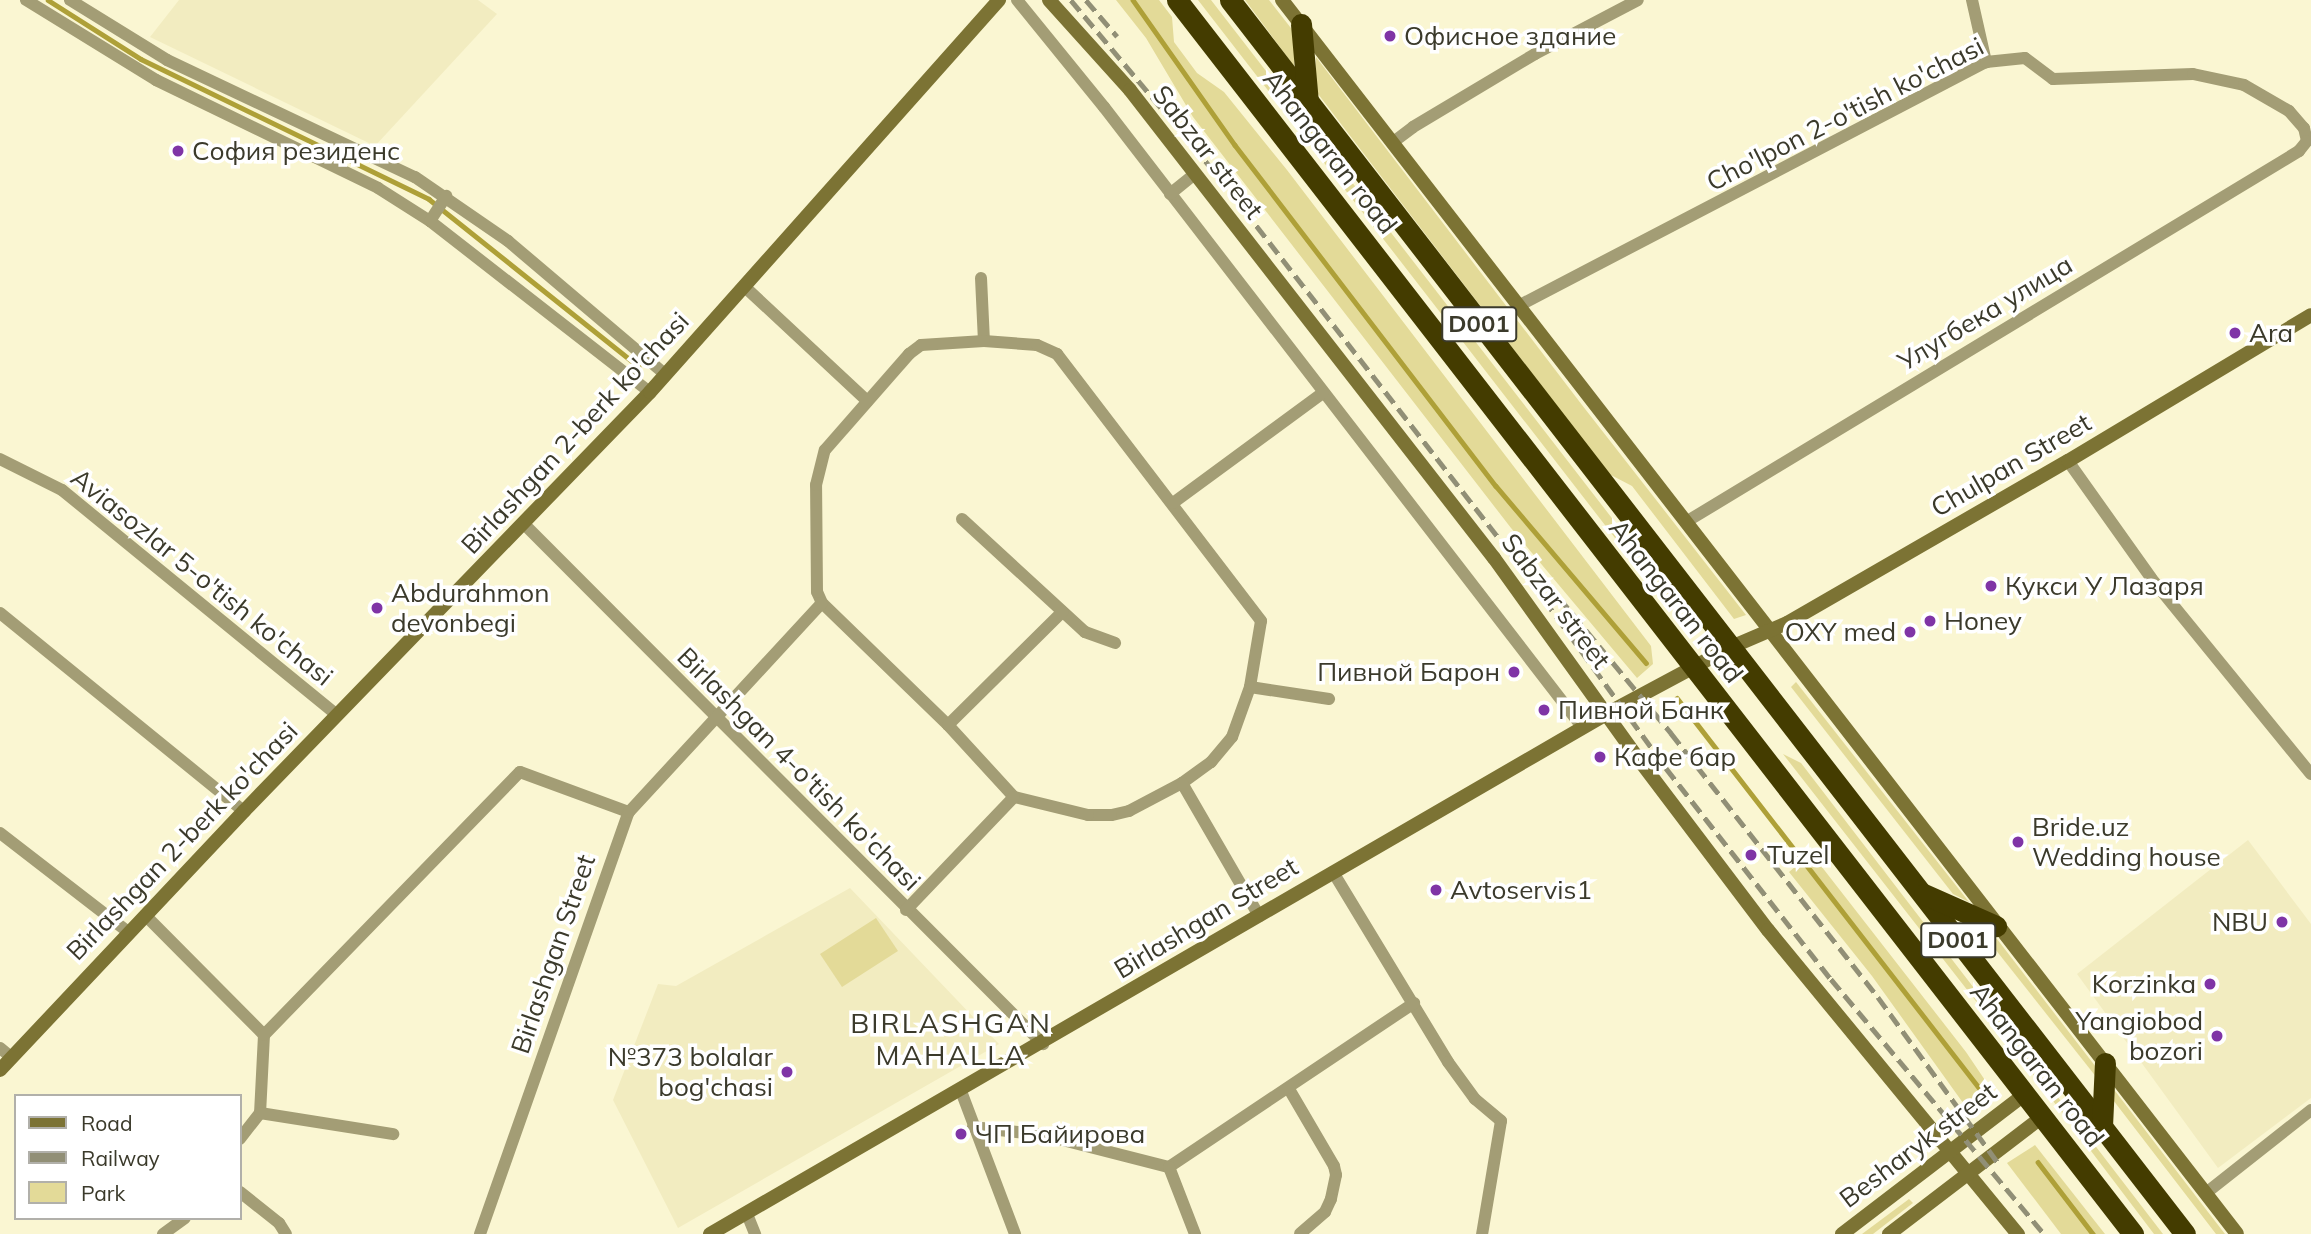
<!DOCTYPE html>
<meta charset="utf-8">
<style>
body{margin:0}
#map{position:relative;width:2311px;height:1234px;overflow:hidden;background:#faf6d2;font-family:Mulish,sans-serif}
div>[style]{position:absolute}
.built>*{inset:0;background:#f2ecc0}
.green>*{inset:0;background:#e3da98}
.stream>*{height:4.5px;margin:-2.25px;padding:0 2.25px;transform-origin:2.25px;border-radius:2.25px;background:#aea038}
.street>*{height:12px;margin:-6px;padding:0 6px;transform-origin:6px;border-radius:6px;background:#a39d75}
.secondary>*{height:14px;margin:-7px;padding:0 7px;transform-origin:7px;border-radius:7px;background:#7c7334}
.highway>*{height:21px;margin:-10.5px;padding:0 10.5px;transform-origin:10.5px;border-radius:10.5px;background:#443c00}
.rail>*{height:4.5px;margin-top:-2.25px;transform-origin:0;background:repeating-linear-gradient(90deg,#918f76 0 14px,transparent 0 21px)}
.dots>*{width:19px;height:19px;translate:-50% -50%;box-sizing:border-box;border:4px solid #fff;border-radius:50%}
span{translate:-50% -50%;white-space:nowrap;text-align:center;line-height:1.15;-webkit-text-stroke:7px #fff;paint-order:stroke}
.shield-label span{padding:2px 5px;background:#fff;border:2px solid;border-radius:5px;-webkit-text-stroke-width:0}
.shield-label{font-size:24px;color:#3b3a2b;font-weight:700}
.poi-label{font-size:26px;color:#3b3a2b}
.left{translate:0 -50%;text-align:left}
.right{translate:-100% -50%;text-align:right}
.street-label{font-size:26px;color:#3b3a2b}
.neighbourhood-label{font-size:28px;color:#3b3a2b;letter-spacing:2px}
.legend{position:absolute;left:14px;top:1094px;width:228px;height:126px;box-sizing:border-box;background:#fff;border:2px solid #b1b0aa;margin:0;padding:9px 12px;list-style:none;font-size:21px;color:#3b3a2b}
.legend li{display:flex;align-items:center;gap:14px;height:35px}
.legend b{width:35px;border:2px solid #b1b0aa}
</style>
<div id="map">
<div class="built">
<i style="clip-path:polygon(179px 0,478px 0,497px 14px,375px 146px,150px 37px)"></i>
<i style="clip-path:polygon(2248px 840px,2311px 924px,2311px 1098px,2218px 1168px,2077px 974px)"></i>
<i style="clip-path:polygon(850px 888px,999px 1044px,678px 1228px,613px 1100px,658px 984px,676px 986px)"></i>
</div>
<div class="green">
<i style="clip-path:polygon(1116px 0,1159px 0,1172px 17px,1174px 42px,1197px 73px,1224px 92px,1287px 170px,1651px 646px,1653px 664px,1637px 678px,1511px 528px,1193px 117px,1146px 38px)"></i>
<i style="clip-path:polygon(1198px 0,1211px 0,1683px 610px,1681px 612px,1634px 550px,1615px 538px)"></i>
<i style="clip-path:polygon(1245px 0,1269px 0,1294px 32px,1294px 66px)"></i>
<i style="clip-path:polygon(1316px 57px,1582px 405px,1746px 615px,1734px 619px,1632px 486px,1609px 474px,1315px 90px)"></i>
<i style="clip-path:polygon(1796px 682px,1969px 902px,1953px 894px,1791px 687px)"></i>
<i style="clip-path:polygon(1783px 754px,1801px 763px,2163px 1234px,2154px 1234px,2025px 1064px)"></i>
<i style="clip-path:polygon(1811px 853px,1966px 1052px,1995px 1095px,1971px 1114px,1872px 976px,1789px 872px)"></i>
<i style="clip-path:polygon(876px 918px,898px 951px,842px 987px,820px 954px)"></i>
<i style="clip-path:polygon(1980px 930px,1997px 939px,2099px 1071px,2097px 1078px)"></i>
<i style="clip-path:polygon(2112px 1087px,2208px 1212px,2225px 1234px,2216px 1234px,2110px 1096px)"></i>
<i style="clip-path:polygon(2035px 1145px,2105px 1234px,2061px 1234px,2007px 1163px)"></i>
<i style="clip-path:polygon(1909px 1199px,1913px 1203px,1873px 1234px,1862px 1234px)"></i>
</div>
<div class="stream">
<i style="left:48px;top:0;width:110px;rotate:32.4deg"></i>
<i style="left:141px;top:59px;width:320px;rotate:25.9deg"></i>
<i style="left:429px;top:199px;width:268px;rotate:38.6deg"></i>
<i style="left:1133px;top:0;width:177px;rotate:54.9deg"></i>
<i style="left:1235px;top:145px;width:429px;rotate:52.6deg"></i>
<i style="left:1496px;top:486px;width:232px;rotate:49.7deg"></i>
<i style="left:1677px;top:698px;width:506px;rotate:52.22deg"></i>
<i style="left:2038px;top:1162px;width:91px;rotate:52.6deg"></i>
</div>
<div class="street">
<i style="left:26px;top:0;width:153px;rotate:31.6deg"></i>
<i style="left:156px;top:80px;width:247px;rotate:25.9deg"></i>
<i style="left:378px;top:188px;width:62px;rotate:32.4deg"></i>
<i style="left:430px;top:221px;width:279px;rotate:37.9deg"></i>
<i style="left:70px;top:0;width:114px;rotate:31.7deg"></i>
<i style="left:167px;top:60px;width:274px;rotate:25.3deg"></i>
<i style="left:415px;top:177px;width:113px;rotate:34.5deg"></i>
<i style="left:508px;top:241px;width:206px;rotate:40.3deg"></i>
<i style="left:1017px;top:0;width:138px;rotate:50.9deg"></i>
<i style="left:1104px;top:107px;width:784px;rotate:52.36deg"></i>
<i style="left:1972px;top:0;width:64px;rotate:77.3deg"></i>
<i style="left:1392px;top:143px;width:26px;rotate:-37deg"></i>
<i style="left:1413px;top:127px;width:142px;rotate:-30.9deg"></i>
<i style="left:1535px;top:54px;width:116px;rotate:-27.7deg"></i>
<i style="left:1170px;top:194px;width:32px;rotate:-39deg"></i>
<i style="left:430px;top:221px;width:30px;rotate:-57deg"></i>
<i style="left:981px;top:278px;width:63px;rotate:87.3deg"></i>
<i style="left:746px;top:288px;width:166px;rotate:43deg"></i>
<i style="left:1520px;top:305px;width:526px;rotate:-27.54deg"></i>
<i style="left:1986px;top:62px;width:39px;rotate:-6deg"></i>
<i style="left:2025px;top:58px;width:35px;rotate:37deg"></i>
<i style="left:2053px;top:79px;width:140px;rotate:-2deg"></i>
<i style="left:2193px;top:74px;width:52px;rotate:12.2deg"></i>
<i style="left:2244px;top:85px;width:52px;rotate:30deg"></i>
<i style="left:2289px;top:111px;width:23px;rotate:49deg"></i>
<i style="left:2304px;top:128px;width:13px;rotate:77deg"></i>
<i style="left:2307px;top:141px;width:13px;rotate:129deg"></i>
<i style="left:2299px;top:151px;width:717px;rotate:148.82deg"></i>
<i style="left:984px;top:341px;width:53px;rotate:4.3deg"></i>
<i style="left:1037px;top:345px;width:22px;rotate:24deg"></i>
<i style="left:1057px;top:354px;width:336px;rotate:52.6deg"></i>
<i style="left:1261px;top:621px;width:67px;rotate:99.5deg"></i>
<i style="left:1250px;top:687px;width:53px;rotate:109.8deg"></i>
<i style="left:1232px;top:737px;width:33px;rotate:130deg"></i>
<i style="left:1211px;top:762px;width:36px;rotate:144deg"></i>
<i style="left:1182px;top:783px;width:60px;rotate:152.2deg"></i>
<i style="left:1129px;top:811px;width:18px;rotate:167deg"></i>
<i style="left:1111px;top:815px;width:23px;rotate:180deg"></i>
<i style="left:1088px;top:815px;width:76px;rotate:-166.3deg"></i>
<i style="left:1014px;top:797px;width:98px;rotate:-132.5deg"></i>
<i style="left:948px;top:725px;width:175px;rotate:-135.9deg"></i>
<i style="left:822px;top:603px;width:12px;rotate:-114deg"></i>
<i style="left:817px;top:592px;width:107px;rotate:-90.5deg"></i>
<i style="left:816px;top:485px;width:36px;rotate:-76deg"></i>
<i style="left:825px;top:450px;width:128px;rotate:-48.8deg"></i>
<i style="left:909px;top:354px;width:15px;rotate:-37deg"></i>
<i style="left:921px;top:345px;width:63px;rotate:-3.6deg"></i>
<i style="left:0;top:459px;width:69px;rotate:26.6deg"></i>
<i style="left:62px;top:490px;width:354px;rotate:39.3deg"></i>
<i style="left:2068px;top:461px;width:143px;rotate:54.6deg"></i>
<i style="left:2151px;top:578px;width:253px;rotate:50.8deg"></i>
<i style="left:1173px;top:503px;width:186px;rotate:-36.3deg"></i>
<i style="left:962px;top:519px;width:167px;rotate:42.6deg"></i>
<i style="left:1085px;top:632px;width:32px;rotate:20deg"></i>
<i style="left:524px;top:524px;width:735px;rotate:45.06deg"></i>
<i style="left:0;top:613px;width:314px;rotate:39.1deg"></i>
<i style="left:1250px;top:687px;width:80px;rotate:8.6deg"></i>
<i style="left:948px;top:725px;width:161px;rotate:-44.7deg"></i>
<i style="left:1182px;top:783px;width:154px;rotate:59.9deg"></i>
<i style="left:0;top:833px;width:162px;rotate:37.7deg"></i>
<i style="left:1333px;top:872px;width:222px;rotate:58.8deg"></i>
<i style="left:1448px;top:1062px;width:46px;rotate:53.9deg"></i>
<i style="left:1475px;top:1099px;width:34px;rotate:40deg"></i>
<i style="left:1501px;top:1121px;width:115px;rotate:99.5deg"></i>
<i style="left:906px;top:910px;width:156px;rotate:-46.3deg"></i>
<i style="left:145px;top:915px;width:169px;rotate:45.2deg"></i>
<i style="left:264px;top:1035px;width:78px;rotate:92.9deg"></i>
<i style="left:260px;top:1113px;width:33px;rotate:128deg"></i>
<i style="left:264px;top:1035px;width:367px;rotate:-45.8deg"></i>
<i style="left:520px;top:772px;width:116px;rotate:20.2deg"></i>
<i style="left:0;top:1048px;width:14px;rotate:39deg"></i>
<i style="left:1289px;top:1089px;width:89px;rotate:59.7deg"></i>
<i style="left:1334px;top:1166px;width:9px;rotate:77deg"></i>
<i style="left:1336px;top:1175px;width:25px;rotate:102deg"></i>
<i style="left:1331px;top:1199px;width:14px;rotate:115deg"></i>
<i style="left:1325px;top:1212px;width:33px;rotate:139deg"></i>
<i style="left:961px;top:1091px;width:153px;rotate:69.3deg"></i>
<i style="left:260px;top:1113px;width:135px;rotate:9deg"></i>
<i style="left:973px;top:1127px;width:70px;rotate:6.5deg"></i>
<i style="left:1043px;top:1135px;width:130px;rotate:14.3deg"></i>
<i style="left:1169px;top:1167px;width:295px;rotate:-33.8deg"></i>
<i style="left:1169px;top:1167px;width:72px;rotate:68.8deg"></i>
<i style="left:240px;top:1192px;width:50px;rotate:38.5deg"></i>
<i style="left:279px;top:1223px;width:13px;rotate:58deg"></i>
<i style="left:2206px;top:1193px;width:134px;rotate:-38.3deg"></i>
<i style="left:747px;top:1214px;width:22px;rotate:68deg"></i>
<i style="left:163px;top:1234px;width:27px;rotate:-36deg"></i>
<i style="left:480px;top:1234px;width:448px;rotate:-70.6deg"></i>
<i style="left:629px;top:812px;width:284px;rotate:-47.3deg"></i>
</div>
<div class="secondary">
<i style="left:1049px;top:0;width:121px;rotate:48deg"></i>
<i style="left:1130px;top:90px;width:593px;rotate:52.13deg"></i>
<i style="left:1494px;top:558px;width:250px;rotate:54.3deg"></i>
<i style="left:1640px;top:761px;width:212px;rotate:52.9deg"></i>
<i style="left:1768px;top:930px;width:394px;rotate:50.6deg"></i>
<i style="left:1282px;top:0;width:1560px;rotate:52.26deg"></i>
<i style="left:0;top:1070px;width:356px;rotate:-46.7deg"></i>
<i style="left:244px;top:811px;width:583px;rotate:-45.9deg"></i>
<i style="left:650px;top:392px;width:525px;rotate:-48.32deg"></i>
<i style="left:710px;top:1234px;width:1038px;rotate:-30.12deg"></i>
<i style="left:1608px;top:713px;width:137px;rotate:-28.2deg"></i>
<i style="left:1729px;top:648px;width:63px;rotate:-23.3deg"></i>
<i style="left:1787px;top:623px;width:324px;rotate:-30deg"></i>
<i style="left:2068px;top:461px;width:283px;rotate:-31deg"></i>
<i style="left:1842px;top:1234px;width:229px;rotate:-37.4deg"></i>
<i style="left:1889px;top:1234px;width:193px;rotate:-37.4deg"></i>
</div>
<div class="highway">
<i style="left:1177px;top:0;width:1561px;rotate:52.23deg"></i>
<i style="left:1230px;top:0;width:1560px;rotate:52.26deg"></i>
<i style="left:1301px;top:24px;width:79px;rotate:84.9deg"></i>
<i style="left:1924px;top:894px;width:79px;rotate:24deg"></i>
<i style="left:2102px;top:1126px;width:63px;rotate:-87.3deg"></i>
</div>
<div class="rail">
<i style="left:1071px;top:0;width:229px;rotate:50.1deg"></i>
<i style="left:1218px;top:176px;width:471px;rotate:52.2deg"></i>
<i style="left:1507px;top:548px;width:271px;rotate:54.1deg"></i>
<i style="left:1666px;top:768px;width:268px;rotate:52deg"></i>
<i style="left:1831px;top:979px;width:332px;rotate:50.1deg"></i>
<i style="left:1086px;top:0;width:48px;rotate:49.3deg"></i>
<i style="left:1519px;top:549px;width:239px;rotate:50.4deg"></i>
<i style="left:1671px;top:733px;width:335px;rotate:51.9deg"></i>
<i style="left:1878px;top:997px;width:206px;rotate:54.1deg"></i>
</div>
<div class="dots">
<i style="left:1390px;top:36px;background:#7f34a6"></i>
<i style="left:178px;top:151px;background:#7f34a6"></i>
<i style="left:2235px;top:333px;background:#7f34a6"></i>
<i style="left:1991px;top:586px;background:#7f34a6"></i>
<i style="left:377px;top:608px;background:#7f34a6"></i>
<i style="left:1930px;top:621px;background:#7f34a6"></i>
<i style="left:1910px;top:632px;background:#7f34a6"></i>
<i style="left:1514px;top:672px;background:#7f34a6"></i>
<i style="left:1544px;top:710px;background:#7f34a6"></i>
<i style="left:1600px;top:757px;background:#7f34a6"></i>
<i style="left:2018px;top:842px;background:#7f34a6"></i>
<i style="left:1751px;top:855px;background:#7f34a6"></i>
<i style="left:1436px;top:890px;background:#7f34a6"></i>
<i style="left:2282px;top:922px;background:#7f34a6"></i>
<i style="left:2210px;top:984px;background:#7f34a6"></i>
<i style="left:2217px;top:1036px;background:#7f34a6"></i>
<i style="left:787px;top:1072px;background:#7f34a6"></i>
<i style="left:961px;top:1134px;background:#7f34a6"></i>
</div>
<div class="shield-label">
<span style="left:1479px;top:324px">D001</span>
<span style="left:1958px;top:940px">D001</span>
</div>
<div class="poi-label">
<span class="left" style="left:1404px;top:36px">Офисное здание</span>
<span class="left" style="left:192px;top:151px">София резиденс</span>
<span class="left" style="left:2249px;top:333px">Ara</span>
<span class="left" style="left:2005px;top:586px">Кукси У Лазаря</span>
<span class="left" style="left:391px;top:608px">Abdurahmon<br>devonbegi</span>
<span class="left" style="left:1944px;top:621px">Honey</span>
<span class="right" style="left:1896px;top:632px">OXY med</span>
<span class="right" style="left:1500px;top:672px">Пивной Барон</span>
<span class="left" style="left:1558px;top:710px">Пивной Банк</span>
<span class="left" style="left:1614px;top:757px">Кафе бар</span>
<span class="left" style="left:2032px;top:842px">Bride.uz<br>Wedding house</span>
<span class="left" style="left:1767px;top:855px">Tuzel</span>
<span class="left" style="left:1450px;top:890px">Avtoservis1</span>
<span class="right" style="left:2268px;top:922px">NBU</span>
<span class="right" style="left:2196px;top:984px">Korzinka</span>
<span class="right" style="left:2203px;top:1036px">Yangiobod<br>bozori</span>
<span class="right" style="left:773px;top:1072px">№373 bolalar<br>bog'chasi</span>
<span class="left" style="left:975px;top:1134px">ЧП Байирова</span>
</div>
<div class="street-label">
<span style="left:1845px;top:114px;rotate:-27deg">Cho'lpon 2-o'tish ko'chasi</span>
<span style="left:1208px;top:152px;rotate:52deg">Sabzar street</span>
<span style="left:1330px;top:152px;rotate:52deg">Ahangaran road</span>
<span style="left:1985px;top:313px;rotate:-31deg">Улугбека улица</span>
<span style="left:575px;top:433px;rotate:-47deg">Birlashgan 2-berk ko'chasi</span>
<span style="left:2011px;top:465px;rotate:-30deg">Chulpan Street</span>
<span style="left:202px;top:577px;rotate:39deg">Aviasozlar 5-o'tish ko'chasi</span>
<span style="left:1556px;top:601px;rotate:53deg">Sabzar street</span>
<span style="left:1676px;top:601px;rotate:52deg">Ahangaran road</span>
<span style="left:799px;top:769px;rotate:45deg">Birlashgan 4-o'tish ko'chasi</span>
<span style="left:182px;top:841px;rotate:-46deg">Birlashgan 2-berk ko'chasi</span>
<span style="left:1206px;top:918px;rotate:-31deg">Birlashgan Street</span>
<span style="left:553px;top:954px;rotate:-71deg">Birlashgan Street</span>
<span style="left:2037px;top:1065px;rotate:52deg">Ahangaran road</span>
<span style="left:1918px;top:1145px;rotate:-37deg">Besharyk street</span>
</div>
<div class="neighbourhood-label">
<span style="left:951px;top:1039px">BIRLASHGAN<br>MAHALLA</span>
</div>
<ul class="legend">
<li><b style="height:9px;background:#7c7334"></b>Road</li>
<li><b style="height:9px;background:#918f76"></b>Railway</li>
<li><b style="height:19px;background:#e3da98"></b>Park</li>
</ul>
</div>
